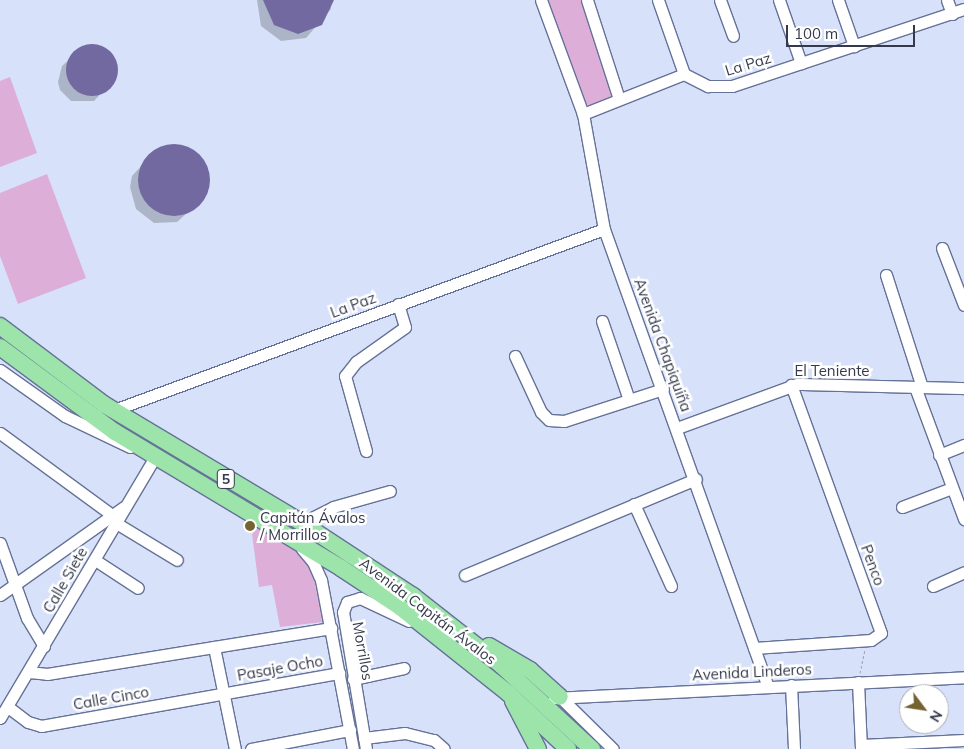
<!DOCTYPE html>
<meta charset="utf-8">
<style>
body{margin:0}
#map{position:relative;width:964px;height:749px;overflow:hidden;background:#d8e1fa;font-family:Mulish,sans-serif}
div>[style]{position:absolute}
.green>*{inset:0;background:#ddaed8}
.shadow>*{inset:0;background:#0003}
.building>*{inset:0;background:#71699f}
.round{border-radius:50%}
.path>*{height:1px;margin-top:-0.5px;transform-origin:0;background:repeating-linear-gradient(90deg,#979fb5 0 2.5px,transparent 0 5px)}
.roads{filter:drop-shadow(1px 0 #657297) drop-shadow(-1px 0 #657297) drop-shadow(0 1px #657297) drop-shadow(0 -1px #657297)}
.minor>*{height:11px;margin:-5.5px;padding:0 5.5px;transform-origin:5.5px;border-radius:5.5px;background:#fff}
.highway>*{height:16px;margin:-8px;padding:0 8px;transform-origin:8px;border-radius:8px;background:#9de4ab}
.dots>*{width:14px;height:14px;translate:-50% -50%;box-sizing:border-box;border:2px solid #fff;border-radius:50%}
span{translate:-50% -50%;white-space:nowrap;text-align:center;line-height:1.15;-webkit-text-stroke:5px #fff;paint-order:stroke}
.shield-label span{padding:1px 4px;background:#fff;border:1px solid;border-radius:4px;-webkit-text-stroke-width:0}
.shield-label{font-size:14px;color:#343a4b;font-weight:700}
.street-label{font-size:15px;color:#343a4b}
.poi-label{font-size:15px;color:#343a4b}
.left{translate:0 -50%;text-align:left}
.north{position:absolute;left:899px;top:684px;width:50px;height:50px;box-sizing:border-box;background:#fff;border:1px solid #aeb0b7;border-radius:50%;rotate:121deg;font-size:14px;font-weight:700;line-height:20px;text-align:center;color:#343a4b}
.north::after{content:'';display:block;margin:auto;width:18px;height:22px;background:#756331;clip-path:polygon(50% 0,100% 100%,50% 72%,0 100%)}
.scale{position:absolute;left:786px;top:25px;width:129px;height:22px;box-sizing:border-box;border:2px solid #343a4b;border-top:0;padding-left:6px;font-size:15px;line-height:18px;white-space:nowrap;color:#343a4b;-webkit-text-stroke:4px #fff;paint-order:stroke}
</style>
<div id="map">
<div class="green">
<i style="clip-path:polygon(545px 0,582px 0,614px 96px,590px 106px,583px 102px)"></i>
<i style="clip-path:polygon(10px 77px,37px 153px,0 167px,0 81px)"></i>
<i style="clip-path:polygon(47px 174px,86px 278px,18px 304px,0 256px,0 193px)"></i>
<i style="clip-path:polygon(259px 527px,296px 550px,304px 559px,313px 574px,323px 622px,280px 627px,272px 585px,259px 587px,252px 534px)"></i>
</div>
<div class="shadow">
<i style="clip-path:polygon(257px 0,330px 0,331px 9px,306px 38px,281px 41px,261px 26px)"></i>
<i style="clip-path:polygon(99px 46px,112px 56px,115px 64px,114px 80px,94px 101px,71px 101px,60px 90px,58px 82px,62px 66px,83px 47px)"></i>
<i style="clip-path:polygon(178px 145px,198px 155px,208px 175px,204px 198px,177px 222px,154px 223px,136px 209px,130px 187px,132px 176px,156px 150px)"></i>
</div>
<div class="building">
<i style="clip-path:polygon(263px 0,334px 0,322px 25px,298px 34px,274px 25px)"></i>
<i class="round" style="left:66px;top:44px;width:52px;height:52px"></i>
<i class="round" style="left:138px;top:144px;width:72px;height:72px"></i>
</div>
<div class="path">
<i style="left:860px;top:673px;width:24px;rotate:-78deg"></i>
</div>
<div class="roads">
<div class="minor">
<i style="left:541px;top:0;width:121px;rotate:69.8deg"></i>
<i style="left:587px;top:0;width:104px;rotate:72.1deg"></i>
<i style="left:658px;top:0;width:78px;rotate:70.6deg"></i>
<i style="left:720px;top:0;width:38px;rotate:70deg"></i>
<i style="left:779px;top:0;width:67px;rotate:70.8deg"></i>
<i style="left:838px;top:0;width:49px;rotate:70.8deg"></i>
<i style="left:947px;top:0;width:15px;rotate:70deg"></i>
<i style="left:684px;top:74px;width:109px;rotate:158.4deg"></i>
<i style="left:583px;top:114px;width:117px;rotate:79.7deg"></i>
<i style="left:604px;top:229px;width:486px;rotate:70.3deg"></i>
<i style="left:684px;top:74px;width:27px;rotate:27deg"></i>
<i style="left:708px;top:86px;width:24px"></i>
<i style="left:732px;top:86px;width:244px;rotate:-18.4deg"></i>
<i style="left:942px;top:248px;width:61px;rotate:68.9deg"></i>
<i style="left:886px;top:275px;width:118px;rotate:72.2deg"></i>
<i style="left:602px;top:321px;width:83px;rotate:71.1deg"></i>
<i style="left:515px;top:356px;width:62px;rotate:65.1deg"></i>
<i style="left:541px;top:412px;width:11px;rotate:45deg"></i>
<i style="left:549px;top:420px;width:15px;rotate:4deg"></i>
<i style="left:564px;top:421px;width:104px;rotate:-17.9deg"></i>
<i style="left:0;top:370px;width:80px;rotate:35.3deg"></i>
<i style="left:65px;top:416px;width:72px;rotate:25.5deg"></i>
<i style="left:915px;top:387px;width:141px;rotate:69.6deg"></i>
<i style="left:114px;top:410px;width:522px;rotate:-20.27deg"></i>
<i style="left:677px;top:428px;width:128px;rotate:-20.1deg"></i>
<i style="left:797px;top:384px;width:167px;rotate:1.4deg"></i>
<i style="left:0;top:433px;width:139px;rotate:36.2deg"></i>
<i style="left:366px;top:451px;width:78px;rotate:-105.6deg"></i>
<i style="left:345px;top:376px;width:18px;rotate:-52deg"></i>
<i style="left:356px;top:362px;width:60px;rotate:-35.5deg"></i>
<i style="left:405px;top:327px;width:24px;rotate:-107deg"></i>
<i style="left:939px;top:455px;width:27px;rotate:-22deg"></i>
<i style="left:634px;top:504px;width:90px;rotate:65.7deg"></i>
<i style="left:902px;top:507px;width:53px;rotate:-20.8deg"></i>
<i style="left:116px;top:523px;width:71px;rotate:31.2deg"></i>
<i style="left:302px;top:523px;width:35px;rotate:-27deg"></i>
<i style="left:333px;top:507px;width:59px;rotate:-15.7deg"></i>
<i style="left:0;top:543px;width:80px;rotate:70.2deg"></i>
<i style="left:27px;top:618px;width:33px;rotate:59deg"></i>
<i style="left:302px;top:549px;width:17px;rotate:50deg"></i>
<i style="left:313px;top:562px;width:20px;rotate:66deg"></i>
<i style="left:321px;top:580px;width:172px;rotate:79.3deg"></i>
<i style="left:95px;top:560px;width:51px;rotate:33.1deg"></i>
<i style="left:465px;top:575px;width:250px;rotate:-22.6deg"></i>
<i style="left:933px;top:586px;width:34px;rotate:-24deg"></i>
<i style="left:0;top:595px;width:152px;rotate:-35.4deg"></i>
<i style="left:214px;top:647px;width:104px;rotate:78.4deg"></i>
<i style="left:754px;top:648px;width:117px;rotate:-3.9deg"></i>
<i style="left:871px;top:640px;width:12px;rotate:-35deg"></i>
<i style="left:881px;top:633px;width:264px;rotate:-109.9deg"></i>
<i style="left:29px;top:672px;width:18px;rotate:6deg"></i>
<i style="left:47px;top:674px;width:288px;rotate:-9.2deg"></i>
<i style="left:353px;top:679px;width:52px;rotate:-12.2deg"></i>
<i style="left:858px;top:682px;width:67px;rotate:87.4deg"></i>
<i style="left:791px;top:685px;width:64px;rotate:87.3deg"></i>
<i style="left:560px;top:697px;width:74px;rotate:44.5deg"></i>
<i style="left:554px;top:698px;width:411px;rotate:-2.9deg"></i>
<i style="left:8px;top:707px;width:25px;rotate:37deg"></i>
<i style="left:28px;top:722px;width:14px;rotate:17deg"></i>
<i style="left:41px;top:726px;width:303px;rotate:-10.1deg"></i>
<i style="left:0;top:718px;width:304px;rotate:-59.3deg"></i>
<i style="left:155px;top:457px;width:6px;rotate:-162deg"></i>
<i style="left:364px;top:738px;width:41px;rotate:-7deg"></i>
<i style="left:405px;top:733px;width:30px;rotate:14deg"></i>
<i style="left:434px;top:740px;width:13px;rotate:42deg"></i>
<i style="left:861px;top:745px;width:103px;rotate:-2.8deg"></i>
<i style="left:251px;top:749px;width:101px;rotate:-10.9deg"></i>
<i style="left:366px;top:749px;width:139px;rotate:-99.5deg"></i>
<i style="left:343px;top:612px;width:11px;rotate:-68deg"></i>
<i style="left:347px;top:602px;width:14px;rotate:-17deg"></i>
<i style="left:360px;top:598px;width:54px;rotate:25.1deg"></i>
</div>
<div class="highway">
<i style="left:0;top:326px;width:131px;rotate:37deg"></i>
<i style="left:105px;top:405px;width:230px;rotate:30.9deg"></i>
<i style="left:302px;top:523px;width:133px;rotate:33.3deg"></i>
<i style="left:413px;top:596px;width:112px;rotate:38.1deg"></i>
<i style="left:501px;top:665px;width:124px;rotate:42.7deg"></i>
<i style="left:0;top:347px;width:143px;rotate:36.5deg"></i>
<i style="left:115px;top:432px;width:264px;rotate:31deg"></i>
<i style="left:341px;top:568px;width:71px;rotate:33.5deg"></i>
<i style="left:400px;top:607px;width:138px;rotate:38.5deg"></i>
<i style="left:508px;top:693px;width:82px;rotate:43deg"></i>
<i style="left:489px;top:646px;width:48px;rotate:30.3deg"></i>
<i style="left:530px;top:670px;width:40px;rotate:42deg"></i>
<i style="left:513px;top:701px;width:54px;rotate:62.5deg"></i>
</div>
</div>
<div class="dots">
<i style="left:250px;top:526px;background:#756331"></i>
</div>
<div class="shield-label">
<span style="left:226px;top:479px">5</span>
</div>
<div class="street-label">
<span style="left:748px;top:64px;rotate:-17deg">La Paz</span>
<span style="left:353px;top:305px;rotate:-20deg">La Paz</span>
<span style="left:663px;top:345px;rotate:70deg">Avenida Chapiquiña</span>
<span style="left:832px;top:371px">El Teniente</span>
<span style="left:873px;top:565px;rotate:70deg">Penco</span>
<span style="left:65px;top:580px;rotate:-60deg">Calle Siete</span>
<span style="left:428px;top:611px;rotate:37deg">Avenida Capitán Ávalos</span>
<span style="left:363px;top:651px;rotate:80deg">Morrillos</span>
<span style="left:280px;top:668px;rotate:-10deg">Pasaje Ocho</span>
<span style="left:752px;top:672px;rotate:-3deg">Avenida Linderos</span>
<span style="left:111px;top:698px;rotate:-10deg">Calle Cinco</span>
</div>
<div class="poi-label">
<span class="left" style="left:260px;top:526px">Capitán Ávalos<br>/ Morrillos</span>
</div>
<div class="north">N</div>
<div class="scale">100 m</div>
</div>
